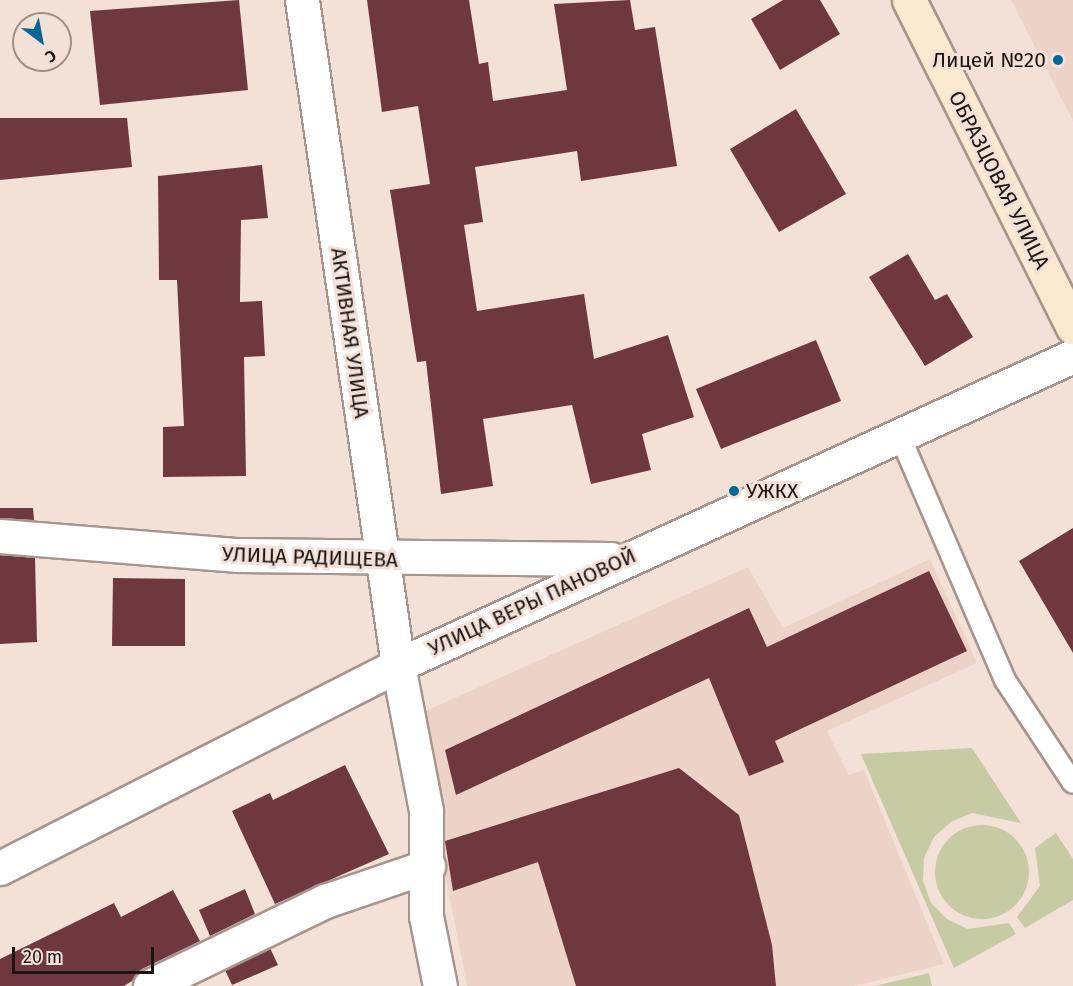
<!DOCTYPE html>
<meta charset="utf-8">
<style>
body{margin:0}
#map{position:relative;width:1073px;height:986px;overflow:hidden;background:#f3e1d8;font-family:"Fira Sans",sans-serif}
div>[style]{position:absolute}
.built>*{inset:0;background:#edd3c7}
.green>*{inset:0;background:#c6cba4}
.round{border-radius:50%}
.building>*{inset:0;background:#6f383f}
.roads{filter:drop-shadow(2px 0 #a6958d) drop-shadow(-2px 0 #a6958d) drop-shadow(0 2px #a6958d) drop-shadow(0 -2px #a6958d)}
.lane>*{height:20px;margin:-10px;padding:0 10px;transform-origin:10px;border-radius:10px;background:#fff}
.street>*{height:33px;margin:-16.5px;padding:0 16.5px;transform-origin:16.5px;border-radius:16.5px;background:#fff}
.secondary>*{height:33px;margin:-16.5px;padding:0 16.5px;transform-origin:16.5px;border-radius:16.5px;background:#f9e9ce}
.dots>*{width:16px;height:16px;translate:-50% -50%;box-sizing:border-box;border:3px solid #f3e1d8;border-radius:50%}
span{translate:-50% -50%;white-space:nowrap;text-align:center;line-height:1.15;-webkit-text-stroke:6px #f3e1d8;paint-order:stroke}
.poi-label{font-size:21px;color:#1b1512}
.right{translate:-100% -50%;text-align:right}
.left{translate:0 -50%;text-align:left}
.street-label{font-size:21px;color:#1b1512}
.north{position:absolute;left:12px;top:12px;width:60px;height:60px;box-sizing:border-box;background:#f3e1d8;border:2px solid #9d8f89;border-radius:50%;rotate:148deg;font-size:16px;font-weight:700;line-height:24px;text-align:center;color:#1b1512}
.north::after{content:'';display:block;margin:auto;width:21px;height:27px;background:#056796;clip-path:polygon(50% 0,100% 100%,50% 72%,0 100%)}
.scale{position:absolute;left:12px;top:947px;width:142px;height:27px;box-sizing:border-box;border:3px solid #1b1512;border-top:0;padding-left:8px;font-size:18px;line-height:21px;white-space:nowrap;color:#1b1512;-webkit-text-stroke:4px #f3e1d8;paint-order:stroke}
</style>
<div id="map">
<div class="built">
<i style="clip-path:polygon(1011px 0,1073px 0,1073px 121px)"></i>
<i style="clip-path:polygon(930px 559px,977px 663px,827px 731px,849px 775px,864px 770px,944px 964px,854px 986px,467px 986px,414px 716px,748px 567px,783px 628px)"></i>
</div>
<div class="green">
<i style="clip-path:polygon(972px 748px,1021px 823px,972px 813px,951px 822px,934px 837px,924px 858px,923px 881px,931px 903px,947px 919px,968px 929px,1009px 923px,1016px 934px,954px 968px,861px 754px)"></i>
<i class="round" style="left:935px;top:825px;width:94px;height:94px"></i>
<i style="clip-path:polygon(1056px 833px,1073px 859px,1073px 900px,1025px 928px,1017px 917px,1040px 886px,1035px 848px)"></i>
<i style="clip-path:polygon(929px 973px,932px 986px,875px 986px)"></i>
</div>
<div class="building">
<i style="clip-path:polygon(239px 0,248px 90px,100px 105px,90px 11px)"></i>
<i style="clip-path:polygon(367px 0,469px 0,479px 64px,488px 62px,493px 101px,567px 90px,554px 4px,630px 0,635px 30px,655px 27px,677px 166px,581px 181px,577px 151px,475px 167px,483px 222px,464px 225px,477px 311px,584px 294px,594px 359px,668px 335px,694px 417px,642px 434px,651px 470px,591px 484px,572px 405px,483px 419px,493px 486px,441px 494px,426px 361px,417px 362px,390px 190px,430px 184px,418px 106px,382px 112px)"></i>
<i style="clip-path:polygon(783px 0,820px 0,840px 34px,780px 70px,751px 19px)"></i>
<i style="clip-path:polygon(796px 109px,846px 194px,779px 232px,730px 149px)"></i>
<i style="clip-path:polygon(0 118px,127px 118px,132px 167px,0 180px)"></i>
<i style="clip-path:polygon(262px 165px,268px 218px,241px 220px,240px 302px,262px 301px,265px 356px,244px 357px,246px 476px,163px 477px,163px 427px,184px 426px,177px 280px,159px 280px,158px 176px)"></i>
<i style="clip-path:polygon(908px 254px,935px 300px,947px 294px,973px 337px,925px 366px,869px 277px)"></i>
<i style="clip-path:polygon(816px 340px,841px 401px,721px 449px,696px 389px)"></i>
<i style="clip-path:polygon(0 508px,33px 508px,34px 520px,0 518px)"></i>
<i style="clip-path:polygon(1073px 528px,1073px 653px,1019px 561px)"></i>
<i style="clip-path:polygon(0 555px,35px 558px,37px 642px,0 644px)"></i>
<i style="clip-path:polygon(929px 571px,967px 651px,775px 741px,784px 762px,749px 776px,709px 678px,456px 795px,445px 750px,749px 608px,767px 647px)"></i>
<i style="clip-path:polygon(113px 578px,185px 579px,185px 646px,112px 646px)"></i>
<i style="clip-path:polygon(345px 765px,389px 854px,275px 904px,232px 811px,270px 793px,273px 800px)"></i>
<i style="clip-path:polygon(679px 768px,739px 815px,772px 945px,776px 986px,576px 986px,538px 862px,453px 891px,445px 841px)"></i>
<i style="clip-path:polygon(245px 889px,255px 914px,210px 936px,199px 910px)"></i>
<i style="clip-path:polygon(173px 890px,200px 941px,142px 969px,132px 981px,124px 986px,0 986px,0 959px,114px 903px,121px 917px)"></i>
<i style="clip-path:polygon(270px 948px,278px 965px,232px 985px,225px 970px)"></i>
</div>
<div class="roads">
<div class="lane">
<i style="left:899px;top:434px;width:268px;rotate:66.7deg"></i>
<i style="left:1005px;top:680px;width:123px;rotate:56.6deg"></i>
</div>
<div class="street">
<i style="left:302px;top:0;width:672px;rotate:81.79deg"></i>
<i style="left:398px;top:665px;width:149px;rotate:79.1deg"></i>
<i style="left:426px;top:811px;width:105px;rotate:90deg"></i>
<i style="left:426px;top:916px;width:71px;rotate:78.7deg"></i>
<i style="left:0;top:536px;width:239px;rotate:4.6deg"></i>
<i style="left:238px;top:555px;width:373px;rotate:0.6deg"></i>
<i style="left:0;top:868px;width:447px;rotate:-27deg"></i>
<i style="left:398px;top:665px;width:742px;rotate:-24.6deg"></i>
<i style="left:150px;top:986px;width:195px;rotate:-25.9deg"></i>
<i style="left:325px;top:901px;width:109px;rotate:-18.8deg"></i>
</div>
<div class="secondary">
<i style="left:909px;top:0;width:366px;rotate:63.4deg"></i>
</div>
</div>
<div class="dots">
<i style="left:1058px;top:60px;background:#056796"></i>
<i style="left:734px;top:491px;background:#056796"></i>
</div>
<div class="poi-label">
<span class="right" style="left:1046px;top:60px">Лицей №20</span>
<span class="left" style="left:746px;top:491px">УЖКХ</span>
</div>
<div class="street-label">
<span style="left:999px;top:180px;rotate:63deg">ОБРАЗЦОВАЯ УЛИЦА</span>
<span style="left:350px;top:333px;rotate:82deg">АКТИВНАЯ УЛИЦА</span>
<span style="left:310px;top:557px;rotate:2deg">УЛИЦА РАДИЩЕВА</span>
<span style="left:532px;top:602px;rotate:-25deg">УЛИЦА ВЕРЫ ПАНОВОЙ</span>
</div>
<div class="north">С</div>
<div class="scale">20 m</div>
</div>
